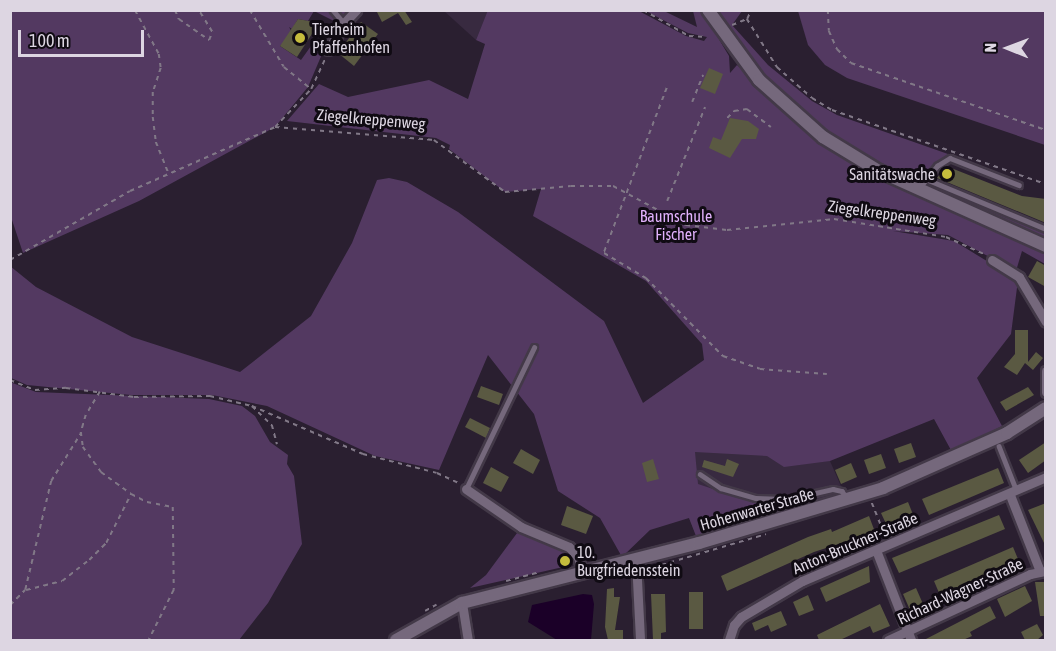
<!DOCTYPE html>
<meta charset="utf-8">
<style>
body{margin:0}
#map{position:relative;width:1056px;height:651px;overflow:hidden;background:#2a1f30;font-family:"Asap Condensed",sans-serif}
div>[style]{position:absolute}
.built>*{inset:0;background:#382a40}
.green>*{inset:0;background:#533961}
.water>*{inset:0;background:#1b0028}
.building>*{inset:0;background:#5a5942}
.path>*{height:1.5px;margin-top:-0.75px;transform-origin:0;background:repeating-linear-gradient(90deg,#817887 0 4.5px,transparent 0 9px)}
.roads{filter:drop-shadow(2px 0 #433948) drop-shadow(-2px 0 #433948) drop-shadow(0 2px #433948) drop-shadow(0 -2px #433948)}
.lane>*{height:4.5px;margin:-2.25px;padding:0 2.25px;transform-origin:2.25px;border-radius:2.25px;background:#75687c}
.street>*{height:9px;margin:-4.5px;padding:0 4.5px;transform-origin:4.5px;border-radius:4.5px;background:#75687c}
.secondary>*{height:12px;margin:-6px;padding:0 6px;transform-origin:6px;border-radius:6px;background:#75687c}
.dots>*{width:16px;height:16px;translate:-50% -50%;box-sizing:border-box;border:3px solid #100b13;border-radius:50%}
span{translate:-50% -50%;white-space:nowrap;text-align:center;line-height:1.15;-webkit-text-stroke:6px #100b13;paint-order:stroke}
.poi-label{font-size:16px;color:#ddd6e2}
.left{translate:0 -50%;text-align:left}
.right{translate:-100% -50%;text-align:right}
.street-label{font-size:16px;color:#ddd6e2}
.park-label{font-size:16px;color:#e1b1fc}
.frame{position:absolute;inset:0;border:12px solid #ddd6e2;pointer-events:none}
.north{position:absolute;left:978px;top:18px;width:60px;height:60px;-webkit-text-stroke:4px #100b13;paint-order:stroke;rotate:271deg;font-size:16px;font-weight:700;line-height:24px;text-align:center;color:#ddd6e2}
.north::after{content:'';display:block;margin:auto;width:21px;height:27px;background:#ddd6e2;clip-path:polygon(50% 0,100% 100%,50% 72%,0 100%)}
.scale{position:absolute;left:18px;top:30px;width:126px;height:27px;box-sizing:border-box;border:3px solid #ddd6e2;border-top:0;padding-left:8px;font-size:18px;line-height:21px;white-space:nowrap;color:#ddd6e2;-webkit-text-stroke:4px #100b13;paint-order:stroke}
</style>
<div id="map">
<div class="built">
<i style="clip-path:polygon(444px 11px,488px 11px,476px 40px)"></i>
<i style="clip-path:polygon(704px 360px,830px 461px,847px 500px,699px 543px,643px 403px)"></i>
</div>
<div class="green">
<i style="clip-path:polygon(488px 10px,639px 11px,686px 36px,704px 41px,707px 37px,688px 33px,646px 11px,664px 11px,697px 27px,693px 11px,702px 11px,729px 56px,730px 73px,737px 65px,828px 146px,1046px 252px,1045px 264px,1022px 251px,1016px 271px,948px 235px,893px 231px,954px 241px,1018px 280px,1011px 334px,977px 378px,1002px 426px,952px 452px,934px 419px,830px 461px,784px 467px,767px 456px,695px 452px,698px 484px,764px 506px,824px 500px,696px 536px,689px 518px,650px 530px,622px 557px,600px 518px,558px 491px,534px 414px,488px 355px,439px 470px,375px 456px,267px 406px,212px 395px,131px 395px,27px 385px,11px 378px,10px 266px,36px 287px,132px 337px,240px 372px,311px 316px,352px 243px,377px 180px,389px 178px,407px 182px,458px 212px,604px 321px,643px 403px,704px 360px,702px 344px,646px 281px,533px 216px,541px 189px,505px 192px,449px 149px,450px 145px,436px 138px,287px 121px,319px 84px,348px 97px,429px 80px,468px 99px,485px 44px,476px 40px)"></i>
<i style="clip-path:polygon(10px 11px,354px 11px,338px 23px,314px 11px,308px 21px,298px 19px,292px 29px,289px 27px,293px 34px,280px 46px,301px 60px,311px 46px,325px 47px,308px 87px,275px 127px,139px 201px,23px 253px,10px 214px)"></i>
<i style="clip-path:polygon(713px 11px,742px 11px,732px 25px,768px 65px,812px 101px,837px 115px,948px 154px,917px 178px,864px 157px,818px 127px,753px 67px)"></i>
<i style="clip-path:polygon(798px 11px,1045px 11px,1045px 145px,847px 78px,825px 65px,808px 45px)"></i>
<i style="clip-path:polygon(926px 182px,1045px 234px,1045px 241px,926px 187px)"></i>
<i style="clip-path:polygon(10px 382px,36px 392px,209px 399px,242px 406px,255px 416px,270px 442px,288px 455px,287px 464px,294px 476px,302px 544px,268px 603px,239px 640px,11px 640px)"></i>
<i style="clip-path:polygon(520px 529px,564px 550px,572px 565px,470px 588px,486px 575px)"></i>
</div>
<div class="water">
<i style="clip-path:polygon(583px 594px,592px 595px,594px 604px,591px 640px,557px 640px,528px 622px,532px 605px)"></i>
</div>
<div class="building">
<i style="clip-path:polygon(376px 10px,404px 10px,412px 22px,406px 25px,398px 13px,382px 22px)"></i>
<i style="clip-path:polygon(298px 19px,319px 23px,297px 57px,280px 46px)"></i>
<i style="clip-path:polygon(361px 22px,378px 34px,354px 66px,338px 53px)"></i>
<i style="clip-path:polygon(709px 68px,723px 74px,715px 94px,700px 88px)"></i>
<i style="clip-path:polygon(730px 118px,748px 121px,759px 129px,756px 139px,742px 139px,730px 158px,709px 148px,713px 137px,721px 140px)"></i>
<i style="clip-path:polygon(946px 166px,1022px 196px,1046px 199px,1046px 223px,937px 178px)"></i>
<i style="clip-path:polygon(1037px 261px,1046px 266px,1046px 287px,1028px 277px)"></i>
<i style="clip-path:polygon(1015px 330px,1028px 330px,1028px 362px,1036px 352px,1043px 358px,1033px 370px,1025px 363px,1017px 375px,1004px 367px,1015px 354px)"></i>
<i style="clip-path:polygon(481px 386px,503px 394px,499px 405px,477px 397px)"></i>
<i style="clip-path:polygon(1028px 387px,1034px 395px,1006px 411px,1000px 402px)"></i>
<i style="clip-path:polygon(470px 418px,490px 428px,486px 438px,465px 427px)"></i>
<i style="clip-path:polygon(1046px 442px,1046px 460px,1028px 473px,1019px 460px)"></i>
<i style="clip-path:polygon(911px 443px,916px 457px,899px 463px,894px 449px)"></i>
<i style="clip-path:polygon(521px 449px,540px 460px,533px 474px,513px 463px)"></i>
<i style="clip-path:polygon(881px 454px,886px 468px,869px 474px,864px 460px)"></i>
<i style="clip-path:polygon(653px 459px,659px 479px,647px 482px,642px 463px)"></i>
<i style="clip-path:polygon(727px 459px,739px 464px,733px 477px,702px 467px,704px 460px,725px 466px)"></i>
<i style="clip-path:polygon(851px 463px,857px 477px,841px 484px,835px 470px)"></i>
<i style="clip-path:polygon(491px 467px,509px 477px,501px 492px,483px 483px)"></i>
<i style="clip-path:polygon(998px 468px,1004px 483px,929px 515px,922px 499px)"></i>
<i style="clip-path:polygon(908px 502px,914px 517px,888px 528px,881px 513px)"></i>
<i style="clip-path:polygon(1046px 503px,1046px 547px,1028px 510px)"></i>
<i style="clip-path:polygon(567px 506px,593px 516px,586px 534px,561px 525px)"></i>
<i style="clip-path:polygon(999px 515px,1005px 529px,899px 573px,892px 558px)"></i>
<i style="clip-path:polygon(869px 516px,875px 532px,814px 552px,727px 591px,721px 576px,808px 537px,831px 529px,832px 532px)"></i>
<i style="clip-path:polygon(1013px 547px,1021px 566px,942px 600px,934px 581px)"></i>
<i style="clip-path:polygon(869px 566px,870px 582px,826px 602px,820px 588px)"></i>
<i style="clip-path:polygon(1035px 582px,1046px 582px,1046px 616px,1040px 616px)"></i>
<i style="clip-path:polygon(1025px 586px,1032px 601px,1005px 617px,997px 599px)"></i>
<i style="clip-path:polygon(614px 588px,614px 597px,620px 597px,615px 630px,623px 630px,623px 640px,608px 640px,605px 627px,607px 589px)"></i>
<i style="clip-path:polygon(916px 588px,923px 604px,910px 610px,903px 594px)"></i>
<i style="clip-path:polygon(689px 592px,703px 592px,703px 629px,689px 629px)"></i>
<i style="clip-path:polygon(651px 594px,665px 594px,666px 632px,661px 633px,661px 640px,653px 640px)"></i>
<i style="clip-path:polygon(808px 595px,814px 610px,799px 616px,793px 602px)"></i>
<i style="clip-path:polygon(880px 604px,890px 626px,873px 633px,870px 626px,840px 640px,819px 640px,817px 635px)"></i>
<i style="clip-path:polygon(990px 606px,996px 618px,970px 632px,972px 636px,963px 640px,924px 640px)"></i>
<i style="clip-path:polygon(781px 611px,787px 625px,771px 632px,768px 625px,755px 631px,752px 623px)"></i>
<i style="clip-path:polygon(1037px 624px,1043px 635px,1037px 640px,1025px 640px,1021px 632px)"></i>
</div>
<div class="path">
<i style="left:135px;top:10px;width:50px;rotate:61.4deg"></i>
<i style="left:159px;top:54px;width:14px;rotate:82deg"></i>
<i style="left:161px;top:68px;width:25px;rotate:108deg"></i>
<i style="left:153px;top:92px;width:25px;rotate:90deg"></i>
<i style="left:153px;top:117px;width:25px;rotate:83deg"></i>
<i style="left:156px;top:142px;width:32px;rotate:68deg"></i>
<i style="left:175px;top:10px;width:10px;rotate:66deg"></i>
<i style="left:179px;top:19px;width:37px;rotate:35deg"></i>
<i style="left:209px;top:40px;width:9px;rotate:-69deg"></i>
<i style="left:212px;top:32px;width:26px;rotate:-122deg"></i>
<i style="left:250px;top:10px;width:66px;rotate:59.2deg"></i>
<i style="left:284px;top:67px;width:33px;rotate:39deg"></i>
<i style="left:643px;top:10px;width:53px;rotate:29.5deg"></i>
<i style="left:689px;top:36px;width:18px;rotate:3deg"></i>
<i style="left:828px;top:10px;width:21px;rotate:87deg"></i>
<i style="left:829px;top:31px;width:20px;rotate:66deg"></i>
<i style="left:837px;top:49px;width:20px;rotate:45deg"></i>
<i style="left:851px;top:63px;width:206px;rotate:19deg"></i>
<i style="left:747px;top:19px;width:57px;rotate:58deg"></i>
<i style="left:777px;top:67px;width:47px;rotate:41.5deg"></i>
<i style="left:812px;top:98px;width:23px;rotate:31deg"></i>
<i style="left:832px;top:110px;width:226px;rotate:19.1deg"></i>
<i style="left:732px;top:25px;width:16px;rotate:-22deg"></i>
<i style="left:747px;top:19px;width:10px;rotate:-66deg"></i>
<i style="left:667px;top:88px;width:177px;rotate:110.9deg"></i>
<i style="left:604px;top:253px;width:49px;rotate:30.8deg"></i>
<i style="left:646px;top:278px;width:110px;rotate:45.4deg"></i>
<i style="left:723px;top:356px;width:39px;rotate:19deg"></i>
<i style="left:760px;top:369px;width:67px;rotate:4.3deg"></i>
<i style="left:692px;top:102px;width:29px;rotate:-68deg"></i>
<i style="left:727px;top:118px;width:10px;rotate:-45deg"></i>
<i style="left:734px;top:111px;width:13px;rotate:-9deg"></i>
<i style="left:747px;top:109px;width:30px;rotate:37deg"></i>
<i style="left:275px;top:127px;width:160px;rotate:4.7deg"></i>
<i style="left:434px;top:140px;width:88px;rotate:36.2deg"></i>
<i style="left:505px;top:192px;width:66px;rotate:-5.2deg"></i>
<i style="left:571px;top:186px;width:42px"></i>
<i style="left:613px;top:186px;width:83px;rotate:28.1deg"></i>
<i style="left:686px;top:225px;width:41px;rotate:7deg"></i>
<i style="left:727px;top:230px;width:108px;rotate:-5.9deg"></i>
<i style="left:834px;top:219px;width:113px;rotate:9.1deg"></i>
<i style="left:946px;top:237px;width:42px;rotate:24.1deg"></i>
<i style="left:667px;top:201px;width:101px;rotate:-68deg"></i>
<i style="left:10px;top:260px;width:138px;rotate:-29.9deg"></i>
<i style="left:130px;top:191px;width:158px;rotate:-23.8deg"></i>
<i style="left:275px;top:127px;width:52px;rotate:-46.5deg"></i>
<i style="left:311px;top:89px;width:33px;rotate:-65deg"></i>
<i style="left:10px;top:380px;width:27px;rotate:22deg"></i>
<i style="left:35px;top:390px;width:31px;rotate:-4deg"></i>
<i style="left:66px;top:388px;width:69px;rotate:7.5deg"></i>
<i style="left:134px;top:397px;width:76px;rotate:-0.8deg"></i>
<i style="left:210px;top:396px;width:43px;rotate:13.4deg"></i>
<i style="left:252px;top:406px;width:121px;rotate:23.4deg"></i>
<i style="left:363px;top:454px;width:76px;rotate:14.4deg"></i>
<i style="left:437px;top:473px;width:23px;rotate:25deg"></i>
<i style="left:100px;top:392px;width:27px;rotate:121deg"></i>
<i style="left:86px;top:415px;width:18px;rotate:106deg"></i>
<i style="left:81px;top:432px;width:15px;rotate:82deg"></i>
<i style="left:83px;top:447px;width:31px;rotate:54deg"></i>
<i style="left:101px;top:472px;width:37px;rotate:36deg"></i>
<i style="left:131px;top:494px;width:18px;rotate:27deg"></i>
<i style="left:147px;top:502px;width:26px;rotate:11deg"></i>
<i style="left:173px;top:507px;width:83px;rotate:89.3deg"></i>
<i style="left:174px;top:590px;width:56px;rotate:116.6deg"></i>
<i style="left:252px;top:406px;width:28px;rotate:44deg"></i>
<i style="left:272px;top:425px;width:20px;rotate:75deg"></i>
<i style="left:872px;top:503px;width:35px;rotate:68deg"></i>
<i style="left:644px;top:570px;width:127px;rotate:-16.4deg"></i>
<i style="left:506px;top:581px;width:34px;rotate:-15deg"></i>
<i style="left:26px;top:590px;width:37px;rotate:-14deg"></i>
<i style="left:62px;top:581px;width:34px;rotate:-38deg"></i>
<i style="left:89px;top:560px;width:24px;rotate:-45deg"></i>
<i style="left:106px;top:543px;width:55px;rotate:-63deg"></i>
<i style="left:10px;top:605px;width:21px;rotate:-45deg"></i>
<i style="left:25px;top:590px;width:112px;rotate:-76.6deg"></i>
<i style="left:51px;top:481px;width:57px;rotate:-58deg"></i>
<i style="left:425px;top:611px;width:13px;rotate:-29deg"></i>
</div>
<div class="roads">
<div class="lane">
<i style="left:333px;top:10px;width:17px;rotate:50deg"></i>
<i style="left:926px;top:179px;width:130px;rotate:22.6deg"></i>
<i style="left:920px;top:187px;width:27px;rotate:-51deg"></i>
<i style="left:937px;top:166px;width:15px;rotate:-32deg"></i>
<i style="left:950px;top:158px;width:74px;rotate:21.4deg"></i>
<i style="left:999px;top:446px;width:46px;rotate:68.4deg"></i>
<i style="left:700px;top:474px;width:25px;rotate:34deg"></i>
<i style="left:721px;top:488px;width:36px;rotate:16deg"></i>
<i style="left:756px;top:498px;width:33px;rotate:2deg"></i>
<i style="left:789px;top:499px;width:45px;rotate:-12.8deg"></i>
<i style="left:833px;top:489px;width:9px;rotate:13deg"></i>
<i style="left:842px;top:491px;width:7px;rotate:56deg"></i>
<i style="left:466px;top:489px;width:157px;rotate:-64.3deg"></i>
</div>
<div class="street">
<i style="left:328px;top:50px;width:31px;rotate:-59deg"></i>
<i style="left:344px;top:23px;width:18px;rotate:-47deg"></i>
<i style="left:992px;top:260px;width:32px;rotate:32deg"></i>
<i style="left:1019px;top:277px;width:52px;rotate:59deg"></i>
<i style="left:1046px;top:371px;width:21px;rotate:90deg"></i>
<i style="left:466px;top:489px;width:67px;rotate:34.6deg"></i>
<i style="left:521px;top:527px;width:52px;rotate:22.6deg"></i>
<i style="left:569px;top:547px;width:13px;rotate:48deg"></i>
<i style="left:578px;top:557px;width:16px;rotate:75deg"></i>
<i style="left:1010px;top:495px;width:82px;rotate:68.5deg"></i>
<i style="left:876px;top:550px;width:97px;rotate:68.7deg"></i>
<i style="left:636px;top:560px;width:80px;rotate:87.1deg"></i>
<i style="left:462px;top:603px;width:37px;rotate:81deg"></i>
<i style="left:729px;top:640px;width:16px;rotate:-72deg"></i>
<i style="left:734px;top:625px;width:11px;rotate:-49deg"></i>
<i style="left:741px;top:617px;width:71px;rotate:-30.5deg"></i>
<i style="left:802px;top:581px;width:265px;rotate:-23.1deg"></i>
<i style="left:888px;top:640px;width:157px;rotate:-24.9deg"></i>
<i style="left:1030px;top:574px;width:16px;rotate:-11deg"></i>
</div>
<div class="secondary">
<i style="left:708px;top:10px;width:87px;rotate:53.9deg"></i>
<i style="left:759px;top:80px;width:86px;rotate:41.7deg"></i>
<i style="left:823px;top:137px;width:66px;rotate:31.3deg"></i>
<i style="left:879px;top:171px;width:183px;rotate:24.2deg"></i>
<i style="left:396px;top:640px;width:76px;rotate:-29.3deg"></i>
<i style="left:462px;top:603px;width:244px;rotate:-14.2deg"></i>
<i style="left:699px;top:543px;width:192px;rotate:-16.6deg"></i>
<i style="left:883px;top:488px;width:136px;rotate:-23.9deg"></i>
<i style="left:1007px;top:433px;width:46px;rotate:-32.7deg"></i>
</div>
</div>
<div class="dots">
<i style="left:300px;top:38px;background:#c5bc3d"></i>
<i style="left:947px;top:174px;background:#c5bc3d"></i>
<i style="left:565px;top:561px;background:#c5bc3d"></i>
</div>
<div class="poi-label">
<span class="left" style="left:312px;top:38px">Tierheim<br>Pfaffenhofen</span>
<span class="right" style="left:935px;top:174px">Sanitätswache</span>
<span class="left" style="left:577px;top:561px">10.<br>Burgfriedensstein</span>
</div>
<div class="street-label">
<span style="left:371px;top:119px;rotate:5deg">Ziegelkreppenweg</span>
<span style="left:882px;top:213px;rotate:8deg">Ziegelkreppenweg</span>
<span style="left:757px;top:509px;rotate:-16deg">Hohenwarter Straße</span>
<span style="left:855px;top:543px;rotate:-23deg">Anton-Bruckner-Straße</span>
<span style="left:960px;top:591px;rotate:-25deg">Richard-Wagner-Straße</span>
</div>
<div class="park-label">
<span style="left:676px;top:225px">Baumschule<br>Fischer</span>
</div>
<div class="frame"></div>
<div class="north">N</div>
<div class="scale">100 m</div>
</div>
